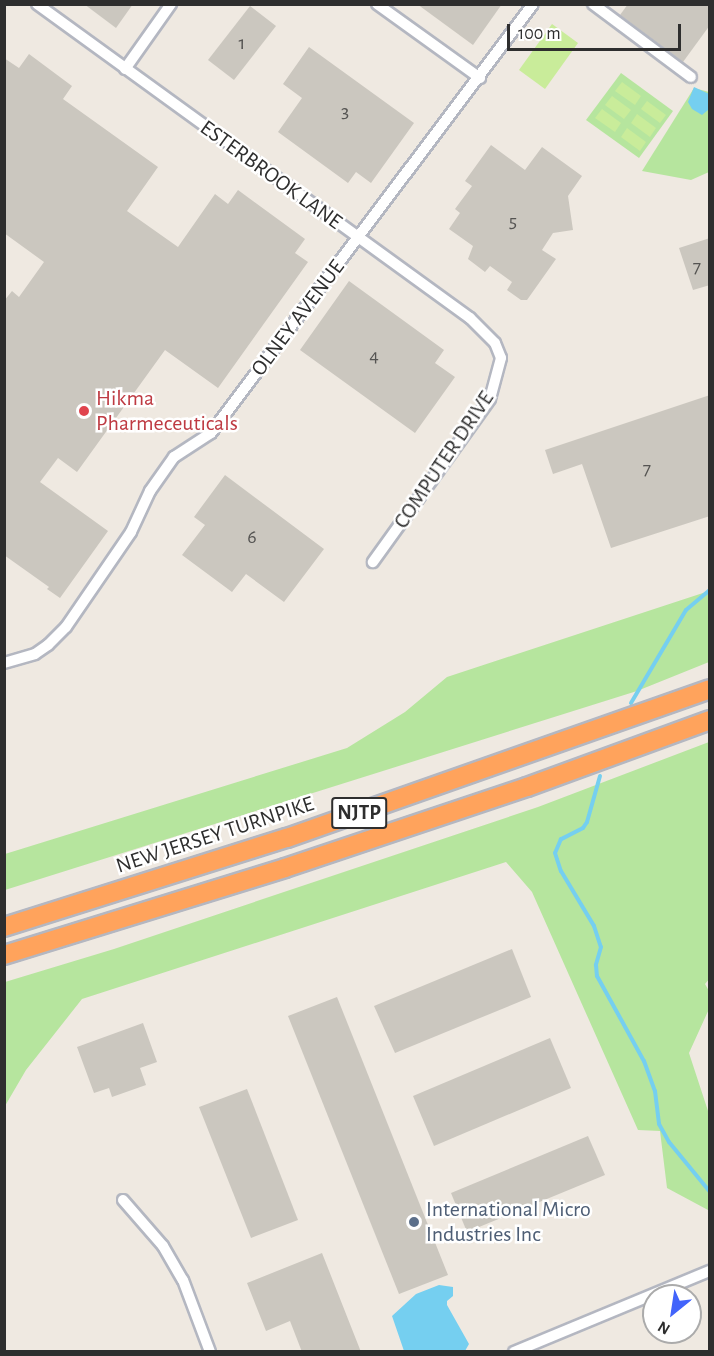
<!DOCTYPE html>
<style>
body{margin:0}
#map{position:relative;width:714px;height:1356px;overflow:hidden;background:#efe9e1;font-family:"Alegreya Sans",sans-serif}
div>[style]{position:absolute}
.green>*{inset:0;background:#b6e59e}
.pitch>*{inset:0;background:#c9ec9a}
.water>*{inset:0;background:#75cff0}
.stream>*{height:4px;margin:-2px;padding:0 2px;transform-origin:2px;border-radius:2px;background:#75cff0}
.building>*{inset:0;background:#cbc7bf}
.roads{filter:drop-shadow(2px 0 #b4b7c1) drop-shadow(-2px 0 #b4b7c1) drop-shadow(0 2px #b4b7c1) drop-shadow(0 -2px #b4b7c1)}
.minor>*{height:10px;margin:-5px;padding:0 5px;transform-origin:5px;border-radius:5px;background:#fff}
.motorway>*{height:18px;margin:-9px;padding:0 9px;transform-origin:9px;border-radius:9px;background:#ffa35c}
.dots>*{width:16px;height:16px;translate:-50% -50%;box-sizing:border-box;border:3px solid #fff;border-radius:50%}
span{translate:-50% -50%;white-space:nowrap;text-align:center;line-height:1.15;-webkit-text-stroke:5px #fff;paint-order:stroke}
.number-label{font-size:20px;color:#555452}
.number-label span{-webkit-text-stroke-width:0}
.shield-label span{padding:2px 4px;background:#fff;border:2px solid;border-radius:4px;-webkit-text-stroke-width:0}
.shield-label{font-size:21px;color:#2e2e2e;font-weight:700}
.street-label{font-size:22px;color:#2e2e2e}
.health-label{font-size:22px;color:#be3a42}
.left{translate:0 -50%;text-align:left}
.service-label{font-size:22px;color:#4e5e75}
.frame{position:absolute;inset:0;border:6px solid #2e2e2e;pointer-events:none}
.north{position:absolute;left:642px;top:1284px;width:60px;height:60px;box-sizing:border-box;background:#fff;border:2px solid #ababab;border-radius:50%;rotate:210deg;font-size:16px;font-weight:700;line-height:24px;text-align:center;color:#2e2e2e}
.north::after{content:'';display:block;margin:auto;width:21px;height:27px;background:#4264fb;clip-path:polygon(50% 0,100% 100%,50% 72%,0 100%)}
.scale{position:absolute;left:507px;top:24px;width:174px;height:27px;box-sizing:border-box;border:3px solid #2e2e2e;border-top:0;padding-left:8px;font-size:18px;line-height:21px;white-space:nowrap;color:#2e2e2e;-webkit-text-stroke:4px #fff;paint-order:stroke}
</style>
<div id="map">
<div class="green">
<i style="clip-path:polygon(621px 73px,673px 111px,639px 158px,586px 120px)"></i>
<i style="clip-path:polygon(694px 88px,709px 92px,709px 172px,691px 180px,642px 171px)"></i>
<i style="clip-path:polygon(709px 591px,709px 662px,637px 691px,5px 890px,5px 854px,347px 748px,405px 712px,447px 677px)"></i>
<i style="clip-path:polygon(709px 742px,710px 978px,705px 984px,709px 991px,709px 1009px,689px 1053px,709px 1114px,709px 1214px,708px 1210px,667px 1188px,660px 1131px,638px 1130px,532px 892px,506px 862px,82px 999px,26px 1070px,5px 1106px,5px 982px,114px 949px,538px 807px)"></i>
</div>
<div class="pitch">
<i style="clip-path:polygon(552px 24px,578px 43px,545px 89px,519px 70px)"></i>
<i style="clip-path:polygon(622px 82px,641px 96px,635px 105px,615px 91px)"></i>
<i style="clip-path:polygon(612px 96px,631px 110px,624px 119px,605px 105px)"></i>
<i style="clip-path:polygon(647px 101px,666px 115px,660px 123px,641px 109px)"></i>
<i style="clip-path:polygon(602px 109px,621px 123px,615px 132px,595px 118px)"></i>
<i style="clip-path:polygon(637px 114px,656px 128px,650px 137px,631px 123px)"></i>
<i style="clip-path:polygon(627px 128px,646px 142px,640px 151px,621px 137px)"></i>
</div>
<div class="water">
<i style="clip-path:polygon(694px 87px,709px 94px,708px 110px,702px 115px,692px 109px,688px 102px)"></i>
<i style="clip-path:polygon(439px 1285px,453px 1287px,453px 1296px,447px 1301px,447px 1305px,469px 1344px,465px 1351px,404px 1351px,392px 1316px,416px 1294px)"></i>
</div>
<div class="stream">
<i style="left:631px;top:703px;width:108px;rotate:-59.4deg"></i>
<i style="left:686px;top:610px;width:31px;rotate:-40deg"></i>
<i style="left:600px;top:776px;width:48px;rotate:105.8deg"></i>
<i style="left:587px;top:822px;width:7px;rotate:124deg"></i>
<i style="left:583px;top:828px;width:25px;rotate:153deg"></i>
<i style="left:561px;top:839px;width:15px;rotate:113deg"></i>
<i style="left:555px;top:853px;width:19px;rotate:72deg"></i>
<i style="left:561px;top:871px;width:64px;rotate:59deg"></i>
<i style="left:594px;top:926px;width:22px;rotate:72deg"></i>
<i style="left:601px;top:947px;width:19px;rotate:106deg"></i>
<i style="left:596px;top:965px;width:11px;rotate:85deg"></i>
<i style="left:597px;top:976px;width:97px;rotate:61.1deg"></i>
<i style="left:644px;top:1061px;width:32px;rotate:70deg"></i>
<i style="left:655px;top:1091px;width:33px;rotate:83deg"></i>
<i style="left:659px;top:1124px;width:21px;rotate:61deg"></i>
<i style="left:669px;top:1142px;width:65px;rotate:50.6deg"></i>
</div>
<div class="building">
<i style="clip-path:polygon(84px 4px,133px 4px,116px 28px)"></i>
<i style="clip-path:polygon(417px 4px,502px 4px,473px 45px)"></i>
<i style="clip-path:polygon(628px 4px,710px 4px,710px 25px,683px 62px,620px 15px)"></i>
<i style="clip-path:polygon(250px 6px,276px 26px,234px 80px,208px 60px)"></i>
<i style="clip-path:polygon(309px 47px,414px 123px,371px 183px,356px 172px,348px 183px,278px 132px,302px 98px,283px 84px)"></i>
<i style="clip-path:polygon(29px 54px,72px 86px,63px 99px,158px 167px,127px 211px,178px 247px,215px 194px,228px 204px,238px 190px,305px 239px,295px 253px,308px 262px,218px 388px,165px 350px,77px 472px,58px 458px,40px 482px,108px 531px,60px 598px,47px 589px,49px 587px,4px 555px,4px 301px,12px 291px,19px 297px,44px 262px,4px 233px,4px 58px,19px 68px)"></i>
<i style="clip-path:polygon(491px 145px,525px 170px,542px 147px,582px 176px,568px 196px,573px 230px,553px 233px,542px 250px,556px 259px,527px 300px,521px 300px,507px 290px,512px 282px,490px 266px,485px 272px,468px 259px,473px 246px,449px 229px,460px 213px,455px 209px,472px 186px,465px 181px)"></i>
<i style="clip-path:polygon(710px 238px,710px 285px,693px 290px,679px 248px)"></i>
<i style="clip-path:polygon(349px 281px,444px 350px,435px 363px,455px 377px,415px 433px,300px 350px)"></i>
<i style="clip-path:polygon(710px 395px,710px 516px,611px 548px,582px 464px,553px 474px,545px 450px)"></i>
<i style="clip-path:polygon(225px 475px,324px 549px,284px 602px,246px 574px,232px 592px,182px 555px,205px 525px,194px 517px)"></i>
<i style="clip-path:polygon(512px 949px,531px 997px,395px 1053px,374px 1006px)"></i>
<i style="clip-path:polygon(337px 997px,448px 1275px,399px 1294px,288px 1016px)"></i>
<i style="clip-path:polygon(143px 1023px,157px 1062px,140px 1068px,146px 1085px,112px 1097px,109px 1088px,94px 1093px,77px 1047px)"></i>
<i style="clip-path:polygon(550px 1038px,571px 1088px,434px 1146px,413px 1096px)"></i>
<i style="clip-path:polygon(247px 1089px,298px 1220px,251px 1238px,199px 1107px)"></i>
<i style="clip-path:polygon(588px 1136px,605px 1175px,467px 1232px,451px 1193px)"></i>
<i style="clip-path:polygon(322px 1253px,361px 1352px,302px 1352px,290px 1321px,266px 1331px,247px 1283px)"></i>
</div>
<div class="roads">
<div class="minor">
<i style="left:37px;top:4px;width:535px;rotate:35.95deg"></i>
<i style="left:470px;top:318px;width:35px;rotate:45deg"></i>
<i style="left:495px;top:343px;width:16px;rotate:68deg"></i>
<i style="left:501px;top:358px;width:42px;rotate:105deg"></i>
<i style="left:490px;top:399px;width:201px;rotate:125.7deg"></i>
<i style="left:377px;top:4px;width:127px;rotate:35.7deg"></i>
<i style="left:593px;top:4px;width:122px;rotate:36.7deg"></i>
<i style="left:125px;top:69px;width:80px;rotate:-54.7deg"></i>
<i style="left:4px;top:663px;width:32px;rotate:-16deg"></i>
<i style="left:35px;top:654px;width:16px;rotate:-35deg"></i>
<i style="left:48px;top:645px;width:25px;rotate:-45deg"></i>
<i style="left:66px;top:627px;width:115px;rotate:-55.6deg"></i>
<i style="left:131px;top:532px;width:45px;rotate:-65.1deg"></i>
<i style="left:150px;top:491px;width:42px;rotate:-54.8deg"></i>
<i style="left:174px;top:457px;width:44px;rotate:-33deg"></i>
<i style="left:211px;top:433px;width:536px;rotate:-53.11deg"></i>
<i style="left:123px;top:1200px;width:61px;rotate:49deg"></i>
<i style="left:163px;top:1246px;width:39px;rotate:60deg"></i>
<i style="left:183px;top:1280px;width:77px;rotate:69.4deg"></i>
<i style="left:514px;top:1352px;width:212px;rotate:-22.5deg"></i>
</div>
<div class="motorway">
<i style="left:4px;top:927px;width:297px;rotate:-17.5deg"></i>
<i style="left:287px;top:838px;width:448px;rotate:-19.4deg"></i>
<i style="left:4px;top:955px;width:294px;rotate:-17.2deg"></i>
<i style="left:285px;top:868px;width:255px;rotate:-18.5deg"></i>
<i style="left:527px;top:787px;width:195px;rotate:-20.1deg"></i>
</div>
</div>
<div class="dots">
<i style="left:84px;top:411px;background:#e0444e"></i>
<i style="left:414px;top:1222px;background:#5c6f8a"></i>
</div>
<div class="number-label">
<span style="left:242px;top:43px">1</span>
<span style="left:345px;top:111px">3</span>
<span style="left:513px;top:221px">5</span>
<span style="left:697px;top:267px">7</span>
<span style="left:374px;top:356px">4</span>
<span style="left:647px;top:469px">7</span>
<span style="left:252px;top:537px">6</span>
</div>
<div class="shield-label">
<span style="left:359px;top:813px">NJTP</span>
</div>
<div class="street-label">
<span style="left:271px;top:175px;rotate:36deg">ESTERBROOK LANE</span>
<span style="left:298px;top:318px;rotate:-53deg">OLNEY AVENUE</span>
<span style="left:444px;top:460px;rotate:-56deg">COMPUTER DRIVE</span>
<span style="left:215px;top:835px;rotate:-18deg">NEW JERSEY TURNPIKE</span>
</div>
<div class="health-label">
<span class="left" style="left:96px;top:411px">Hikma<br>Pharmeceuticals</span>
</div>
<div class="service-label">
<span class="left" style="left:426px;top:1222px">International Micro<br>Industries Inc</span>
</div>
<div class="frame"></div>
<div class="north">N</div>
<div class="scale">100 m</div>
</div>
